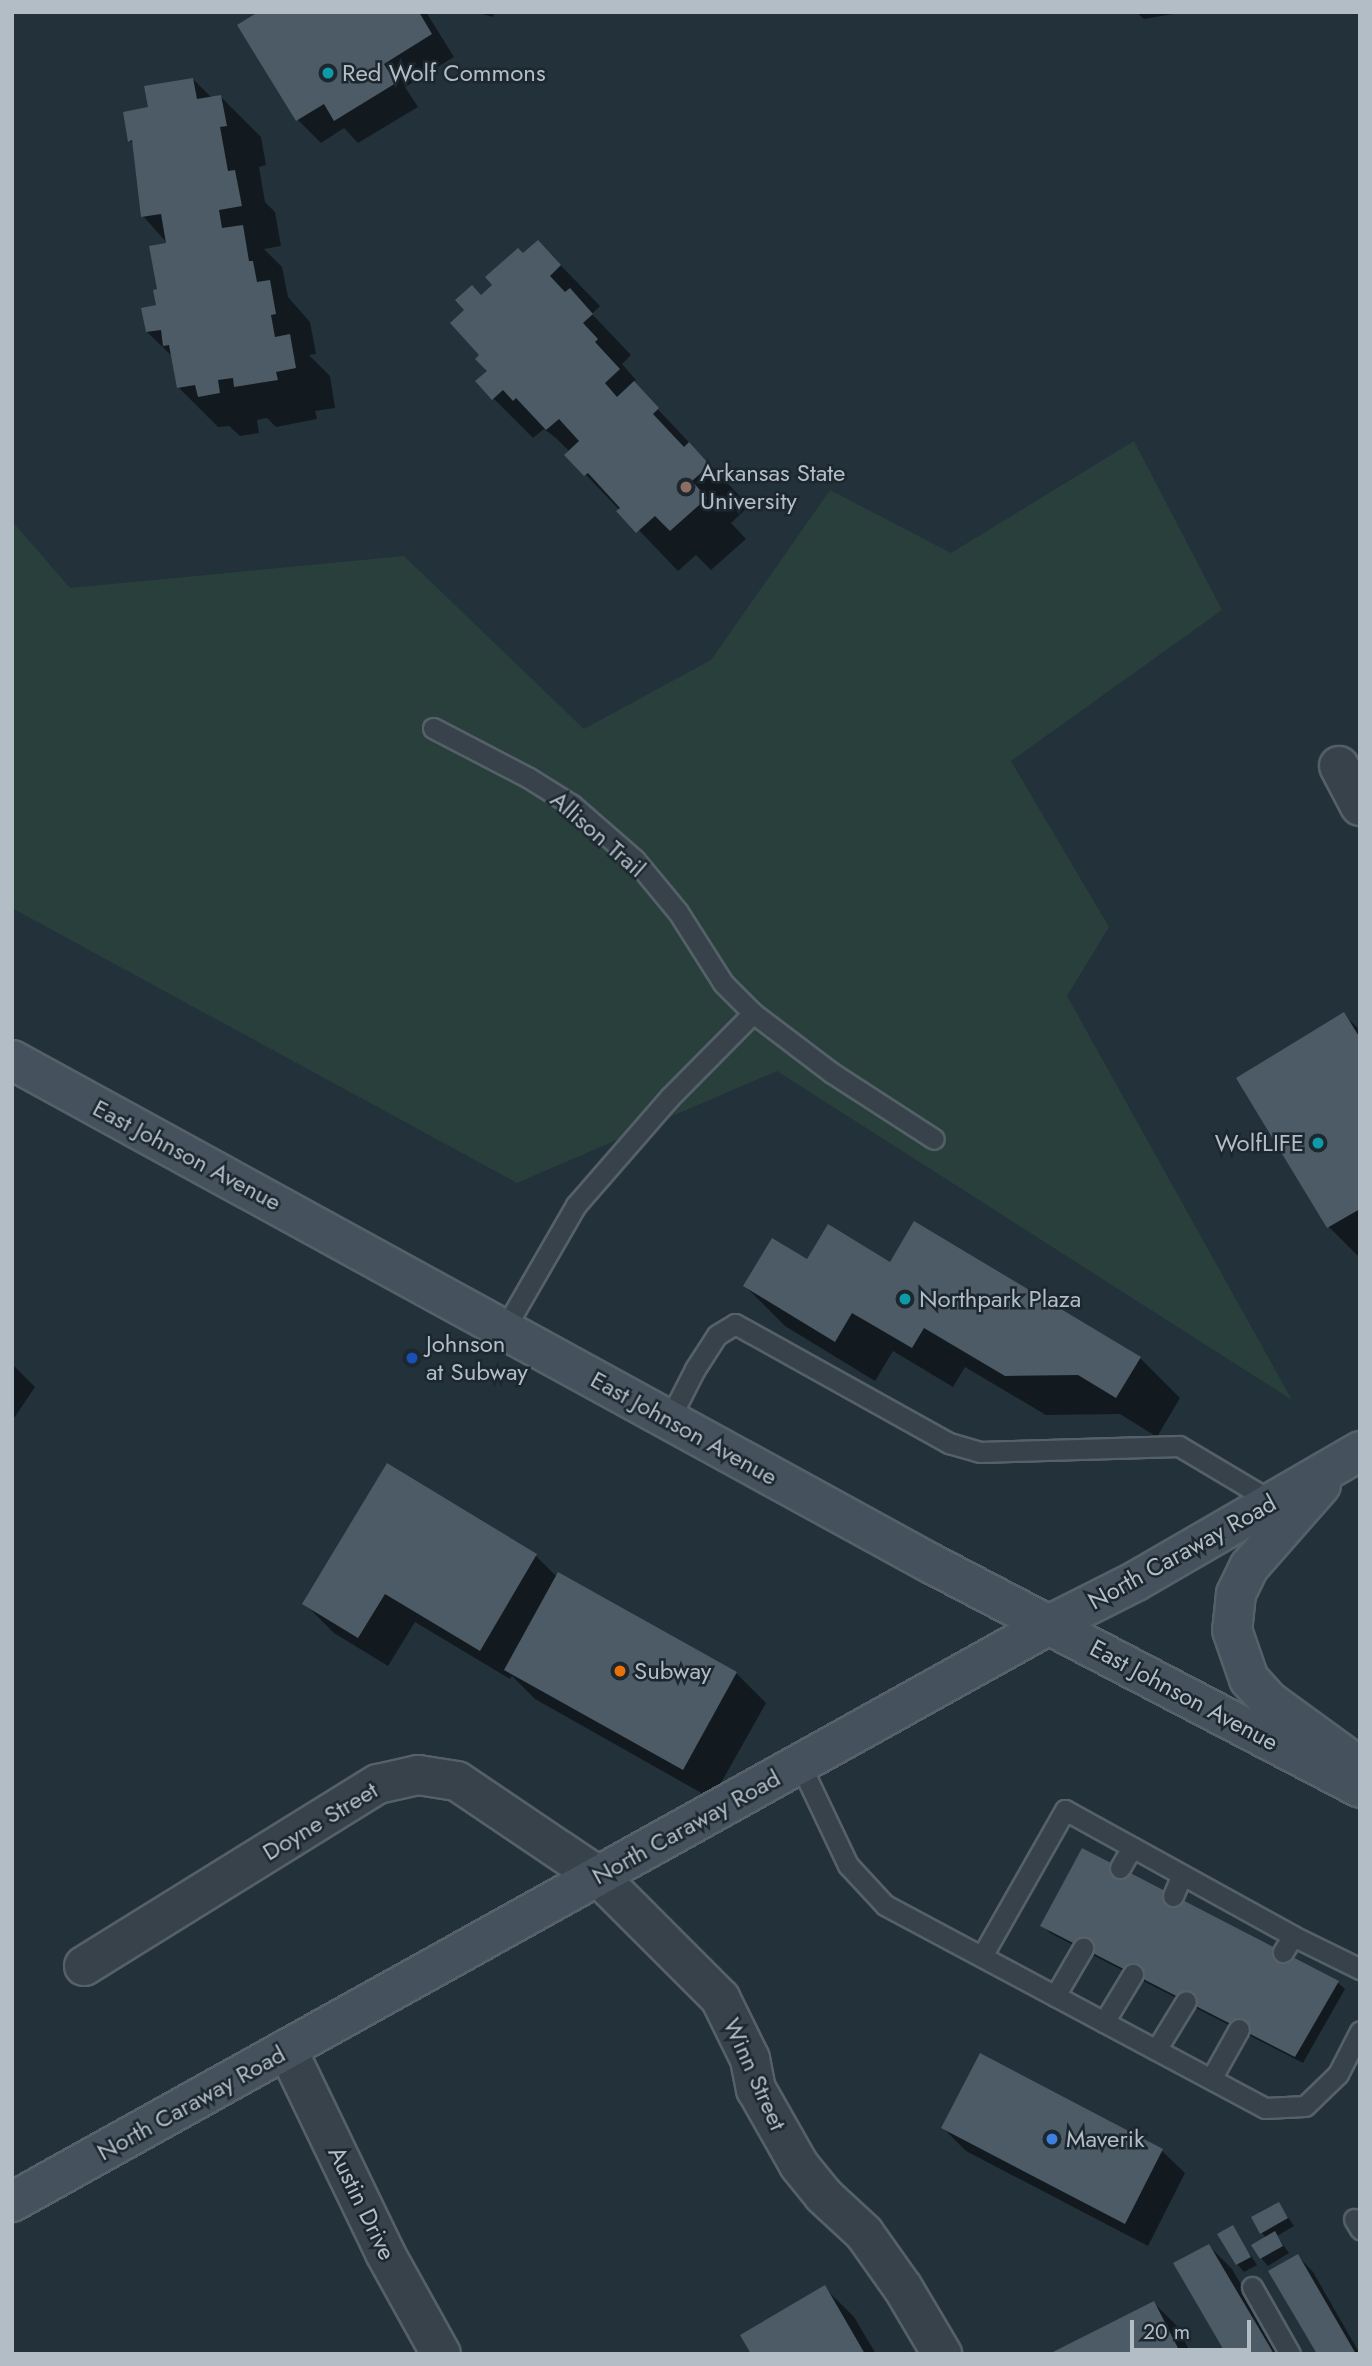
<!DOCTYPE html>
<style>
body{margin:0}
#map{position:relative;width:1372px;height:2366px;overflow:hidden;background:#23313a;font-family:Jost,sans-serif}
div>[style]{position:absolute}
.green>*{inset:0;background:#283f3c}
.shadow>*{inset:0;background:#0007}
.building>*{inset:0;background:#4c5b65}
.roads{filter:drop-shadow(2px 0 #556068) drop-shadow(-2px 0 #556068) drop-shadow(0 2px #556068) drop-shadow(0 -2px #556068)}
.lane>*{height:19px;margin:-9.5px;padding:0 9.5px;transform-origin:9.5px;border-radius:9.5px;background:#37424b}
.street>*{height:38px;margin:-19px;padding:0 19px;transform-origin:19px;border-radius:19px;background:#37424b}
.secondary>*{height:38px;margin:-19px;padding:0 19px;transform-origin:19px;border-radius:19px;background:#45525d}
.dots>*{width:19px;height:19px;translate:-50% -50%;box-sizing:border-box;border:4px solid #1c272f;border-radius:50%}
span{translate:-50% -50%;white-space:nowrap;text-align:center;line-height:1.15;-webkit-text-stroke:5px #1c272f;paint-order:stroke}
.poi-label{font-size:24px;color:#b2bdc6}
.left{translate:0 -50%;text-align:left}
.right{translate:-100% -50%;text-align:right}
.street-label{font-size:24px;color:#b2bdc6}
.frame{position:absolute;inset:0;border:14px solid #b2bdc6;pointer-events:none}
.scale{position:absolute;left:1130px;top:2320px;width:121px;height:32px;box-sizing:border-box;border:4px solid #b2bdc6;border-top:0;padding-left:9px;font-size:21px;line-height:24px;white-space:nowrap;color:#b2bdc6;-webkit-text-stroke:5px #1c272f;paint-order:stroke}
</style>
<div id="map">
<div class="green">
<i style="clip-path:polygon(1134px 441px,1222px 610px,1011px 761px,1109px 927px,1067px 996px,1292px 1400px,777px 1071px,517px 1183px,12px 908px,12px 521px,70px 588px,404px 556px,584px 729px,711px 660px,830px 490px,951px 553px)"></i>
</div>
<div class="shadow">
<i style="clip-path:polygon(261px 12px,426px 12px,454px 57px,405px 87px,418px 107px,358px 143px,344px 128px,321px 143px,298px 120px,240px 26px)"></i>
<i style="clip-path:polygon(475px 12px,494px 12px,493px 17px)"></i>
<i style="clip-path:polygon(1136px 12px,1184px 12px,1144px 19px)"></i>
<i style="clip-path:polygon(193px 79px,212px 98px,221px 97px,261px 137px,266px 165px,259px 167px,265px 202px,275px 212px,281px 246px,264px 249px,282px 267px,288px 297px,310px 322px,316px 354px,309px 355px,330px 376px,335px 408px,315px 411px,317px 419px,276px 427px,267px 418px,257px 420px,259px 433px,240px 436px,229px 426px,218px 427px,178px 387px,173px 357px,147px 332px,158px 306px,168px 244px,143px 216px,135px 145px,130px 141px,150px 109px)"></i>
<i style="clip-path:polygon(538px 242px,600px 306px,592px 314px,631px 355px,622px 364px,636px 380px,633px 383px,749px 506px,731px 523px,746px 539px,711px 570px,696px 555px,678px 571px,567px 455px,570px 452px,556px 438px,544px 429px,533px 438px,493px 398px,489px 371px,482px 355px,481px 297px)"></i>
<i style="clip-path:polygon(1344px 1015px,1360px 1030px,1360px 1258px,1329px 1227px,1239px 1079px)"></i>
<i style="clip-path:polygon(808px 1262px,891px 1264px,1140px 1358px,1180px 1398px,1157px 1437px,1120px 1414px,1046px 1415px,965px 1367px,953px 1387px,893px 1351px,875px 1381px,785px 1326px,745px 1286px)"></i>
<i style="clip-path:polygon(12px 1364px,35px 1387px,12px 1421px)"></i>
<i style="clip-path:polygon(387px 1466px,536px 1556px,557px 1577px,736px 1673px,766px 1703px,712px 1799px,535px 1699px,512px 1676px,510px 1679px,415px 1622px,388px 1666px,334px 1633px,304px 1603px)"></i>
<i style="clip-path:polygon(1043px 1926px,1337px 1982px,1345px 1989px,1303px 2063px,1050px 1933px)"></i>
<i style="clip-path:polygon(981px 2055px,1162px 2151px,1185px 2173px,1148px 2246px,966px 2151px,943px 2128px)"></i>
<i style="clip-path:polygon(1279px 2204px,1294px 2226px,1277px 2236px,1289px 2253px,1268px 2266px,1261px 2258px,1266px 2238px,1262px 2233px)"></i>
<i style="clip-path:polygon(1232px 2227px,1257px 2265px,1244px 2272px,1237px 2264px)"></i>
<i style="clip-path:polygon(1209px 2246px,1232px 2269px,1282px 2354px,1228px 2354px)"></i>
<i style="clip-path:polygon(1298px 2256px,1313px 2272px,1360px 2354px,1319px 2354px)"></i>
<i style="clip-path:polygon(824px 2287px,854px 2317px,876px 2354px,753px 2354px)"></i>
<i style="clip-path:polygon(1154px 2303px,1177px 2326px,1191px 2354px,1052px 2354px)"></i>
</div>
<div class="building">
<i style="clip-path:polygon(258px 12px,419px 12px,432px 34px,384px 64px,396px 83px,334px 121px,324px 104px,296px 121px,237px 25px)"></i>
<i style="clip-path:polygon(193px 78px,197px 99px,221px 95px,227px 126px,220px 127px,228px 171px,235px 170px,242px 206px,219px 210px,222px 228px,243px 225px,249px 261px,253px 261px,257px 282px,270px 280px,276px 314px,271px 315px,275px 337px,290px 334px,296px 368px,276px 372px,278px 380px,234px 387px,233px 378px,218px 380px,220px 393px,198px 397px,195px 385px,177px 388px,169px 345px,163px 346px,161px 330px,146px 332px,141px 308px,156px 305px,153px 290px,157px 289px,149px 246px,166px 243px,161px 214px,141px 217px,132px 140px,128px 142px,123px 112px,148px 107px,144px 86px)"></i>
<i style="clip-path:polygon(538px 240px,561px 265px,550px 276px,565px 292px,570px 288px,593px 314px,583px 323px,598px 339px,595px 342px,620px 369px,605px 383px,617px 397px,634px 381px,659px 408px,653px 414px,684px 447px,689px 442px,710px 465px,692px 481px,707px 498px,670px 531px,655px 516px,636px 533px,616px 511px,620px 508px,588px 473px,584px 476px,564px 455px,579px 441px,559px 419px,546px 430px,516px 398px,513px 401px,503px 390px,492px 400px,475px 381px,487px 371px,475px 359px,479px 355px,450px 323px,464px 310px,455px 300px,472px 285px,481px 295px,492px 285px,485px 277px,518px 248px,523px 253px)"></i>
<i style="clip-path:polygon(1344px 1012px,1360px 1038px,1360px 1209px,1327px 1228px,1236px 1078px)"></i>
<i style="clip-path:polygon(914px 1221px,1141px 1357px,1116px 1398px,1078px 1375px,1005px 1376px,924px 1328px,912px 1348px,852px 1313px,835px 1342px,743px 1286px,772px 1238px,807px 1259px,828px 1224px,890px 1262px)"></i>
<i style="clip-path:polygon(387px 1463px,537px 1554px,480px 1651px,385px 1594px,358px 1638px,302px 1604px)"></i>
<i style="clip-path:polygon(558px 1572px,737px 1672px,683px 1770px,504px 1670px)"></i>
<i style="clip-path:polygon(1082px 1848px,1339px 1981px,1295px 2057px,1040px 1926px)"></i>
<i style="clip-path:polygon(980px 2053px,1163px 2149px,1125px 2224px,941px 2128px)"></i>
<i style="clip-path:polygon(1279px 2202px,1288px 2218px,1260px 2234px,1251px 2217px)"></i>
<i style="clip-path:polygon(1233px 2225px,1251px 2257px,1236px 2265px,1217px 2234px)"></i>
<i style="clip-path:polygon(1275px 2231px,1283px 2246px,1260px 2259px,1251px 2245px)"></i>
<i style="clip-path:polygon(1209px 2244px,1274px 2354px,1226px 2354px,1173px 2263px)"></i>
<i style="clip-path:polygon(1298px 2254px,1356px 2354px,1317px 2354px,1268px 2271px)"></i>
<i style="clip-path:polygon(825px 2285px,865px 2354px,751px 2354px,740px 2335px)"></i>
<i style="clip-path:polygon(1154px 2301px,1181px 2354px,1049px 2354px)"></i>
</div>
<div class="roads">
<div class="lane">
<i style="left:433px;top:728px;width:108px;rotate:27.5deg"></i>
<i style="left:529px;top:778px;width:51px;rotate:32.1deg"></i>
<i style="left:572px;top:805px;width:84px;rotate:41.1deg"></i>
<i style="left:635px;top:860px;width:67px;rotate:50.4deg"></i>
<i style="left:678px;top:912px;width:84px;rotate:57.6deg"></i>
<i style="left:723px;top:983px;width:42px;rotate:45deg"></i>
<i style="left:753px;top:1013px;width:99px;rotate:37.2deg"></i>
<i style="left:832px;top:1073px;width:121px;rotate:32.9deg"></i>
<i style="left:505px;top:1328px;width:142px;rotate:-60deg"></i>
<i style="left:576px;top:1205px;width:143px;rotate:-49deg"></i>
<i style="left:670px;top:1097px;width:118px;rotate:-45.3deg"></i>
<i style="left:669px;top:1420px;width:57px;rotate:-63deg"></i>
<i style="left:695px;top:1369px;width:40px;rotate:-57.1deg"></i>
<i style="left:717px;top:1335px;width:21px;rotate:-31deg"></i>
<i style="left:735px;top:1324px;width:245px;rotate:29.1deg"></i>
<i style="left:949px;top:1443px;width:32px;rotate:16deg"></i>
<i style="left:980px;top:1452px;width:199px;rotate:-1.7deg"></i>
<i style="left:1179px;top:1446px;width:109px;rotate:30.8deg"></i>
<i style="left:800px;top:1764px;width:112px;rotate:64.6deg"></i>
<i style="left:848px;top:1865px;width:54px;rotate:47.2deg"></i>
<i style="left:885px;top:1905px;width:431px;rotate:28.1deg"></i>
<i style="left:1265px;top:2108px;width:40px;rotate:-2.9deg"></i>
<i style="left:1305px;top:2106px;width:46px;rotate:-44.1deg"></i>
<i style="left:1338px;top:2074px;width:48px;rotate:-62.9deg"></i>
<i style="left:1120px;top:1868px;width:24px;rotate:-60deg"></i>
<i style="left:1173px;top:1896px;width:23px;rotate:-67deg"></i>
<i style="left:1293px;top:1936px;width:75px;rotate:26.2deg"></i>
<i style="left:982px;top:1956px;width:168px;rotate:-60.4deg"></i>
<i style="left:1065px;top:1810px;width:260px;rotate:28.9deg"></i>
<i style="left:1293px;top:1936px;width:19px;rotate:122deg"></i>
<i style="left:1055px;top:1996px;width:56px;rotate:-59.7deg"></i>
<i style="left:1104px;top:2022px;width:56px;rotate:-58.9deg"></i>
<i style="left:1156px;top:2050px;width:57px;rotate:-58.5deg"></i>
<i style="left:1211px;top:2079px;width:57px;rotate:-60.8deg"></i>
<i style="left:1354px;top:2219px;width:12px;rotate:59deg"></i>
<i style="left:1252px;top:2287px;width:77px;rotate:60.4deg"></i>
</div>
<div class="street">
<i style="left:1339px;top:766px;width:45px;rotate:62.3deg"></i>
<i style="left:84px;top:1966px;width:346px;rotate:-31.8deg"></i>
<i style="left:378px;top:1784px;width:41px;rotate:-12.7deg"></i>
<i style="left:418px;top:1775px;width:39px;rotate:9deg"></i>
<i style="left:457px;top:1781px;width:170px;rotate:34deg"></i>
<i style="left:598px;top:1876px;width:173px;rotate:45deg"></i>
<i style="left:720px;top:1998px;width:68px;rotate:63.8deg"></i>
<i style="left:750px;top:2059px;width:31px;rotate:79deg"></i>
<i style="left:756px;top:2089px;width:87px;rotate:60.5deg"></i>
<i style="left:799px;top:2165px;width:38px;rotate:51deg"></i>
<i style="left:823px;top:2195px;width:56px;rotate:42.8deg"></i>
<i style="left:864px;top:2233px;width:67px;rotate:54.7deg"></i>
<i style="left:903px;top:2288px;width:77px;rotate:59.4deg"></i>
<i style="left:287px;top:2049px;width:226px;rotate:64.3deg"></i>
<i style="left:385px;top:2253px;width:115px;rotate:61deg"></i>
</div>
<div class="secondary">
<i style="left:12px;top:1060px;width:1049px;rotate:28.72deg"></i>
<i style="left:932px;top:1564px;width:483px;rotate:27.6deg"></i>
<i style="left:1321px;top:1485px;width:109px;rotate:131.3deg"></i>
<i style="left:1249px;top:1567px;width:30px;rotate:116deg"></i>
<i style="left:1236px;top:1594px;width:36px;rotate:96deg"></i>
<i style="left:1232px;top:1630px;width:52px;rotate:70.9deg"></i>
<i style="left:1249px;top:1679px;width:30px;rotate:48deg"></i>
<i style="left:1269px;top:1701px;width:100px;rotate:36.1deg"></i>
<i style="left:12px;top:2202px;width:1187px;rotate:-29.09deg"></i>
<i style="left:1049px;top:1625px;width:97px;rotate:-26.8deg"></i>
<i style="left:1136px;top:1581px;width:259px;rotate:-30.1deg"></i>
</div>
</div>
<div class="dots">
<i style="left:328px;top:73px;background:#0f9aa8"></i>
<i style="left:686px;top:487px;background:#8d6e63"></i>
<i style="left:1318px;top:1143px;background:#0f9aa8"></i>
<i style="left:905px;top:1299px;background:#0f9aa8"></i>
<i style="left:412px;top:1358px;background:#1a4fb4"></i>
<i style="left:620px;top:1671px;background:#e8710a"></i>
<i style="left:1052px;top:2139px;background:#3f7fe0"></i>
</div>
<div class="poi-label">
<span class="left" style="left:342px;top:73px">Red Wolf Commons</span>
<span class="left" style="left:700px;top:487px">Arkansas State<br>University</span>
<span class="right" style="left:1304px;top:1143px">WolfLIFE</span>
<span class="left" style="left:919px;top:1299px">Northpark Plaza</span>
<span class="left" style="left:426px;top:1358px">Johnson<br>at Subway</span>
<span class="left" style="left:634px;top:1671px">Subway</span>
<span class="left" style="left:1066px;top:2139px">Maverik</span>
</div>
<div class="street-label">
<span style="left:598px;top:834px;rotate:41deg">Allison Trail</span>
<span style="left:187px;top:1155px;rotate:28deg">East Johnson Avenue</span>
<span style="left:684px;top:1428px;rotate:29deg">East Johnson Avenue</span>
<span style="left:1182px;top:1552px;rotate:-29deg">North Caraway Road</span>
<span style="left:1184px;top:1695px;rotate:28deg">East Johnson Avenue</span>
<span style="left:320px;top:1821px;rotate:-31deg">Doyne Street</span>
<span style="left:686px;top:1827px;rotate:-29deg">North Caraway Road</span>
<span style="left:755px;top:2074px;rotate:66deg">Winn Street</span>
<span style="left:191px;top:2103px;rotate:-29deg">North Caraway Road</span>
<span style="left:362px;top:2203px;rotate:64deg">Austin Drive</span>
</div>
<div class="frame"></div>
<div class="scale">20 m</div>
</div>
